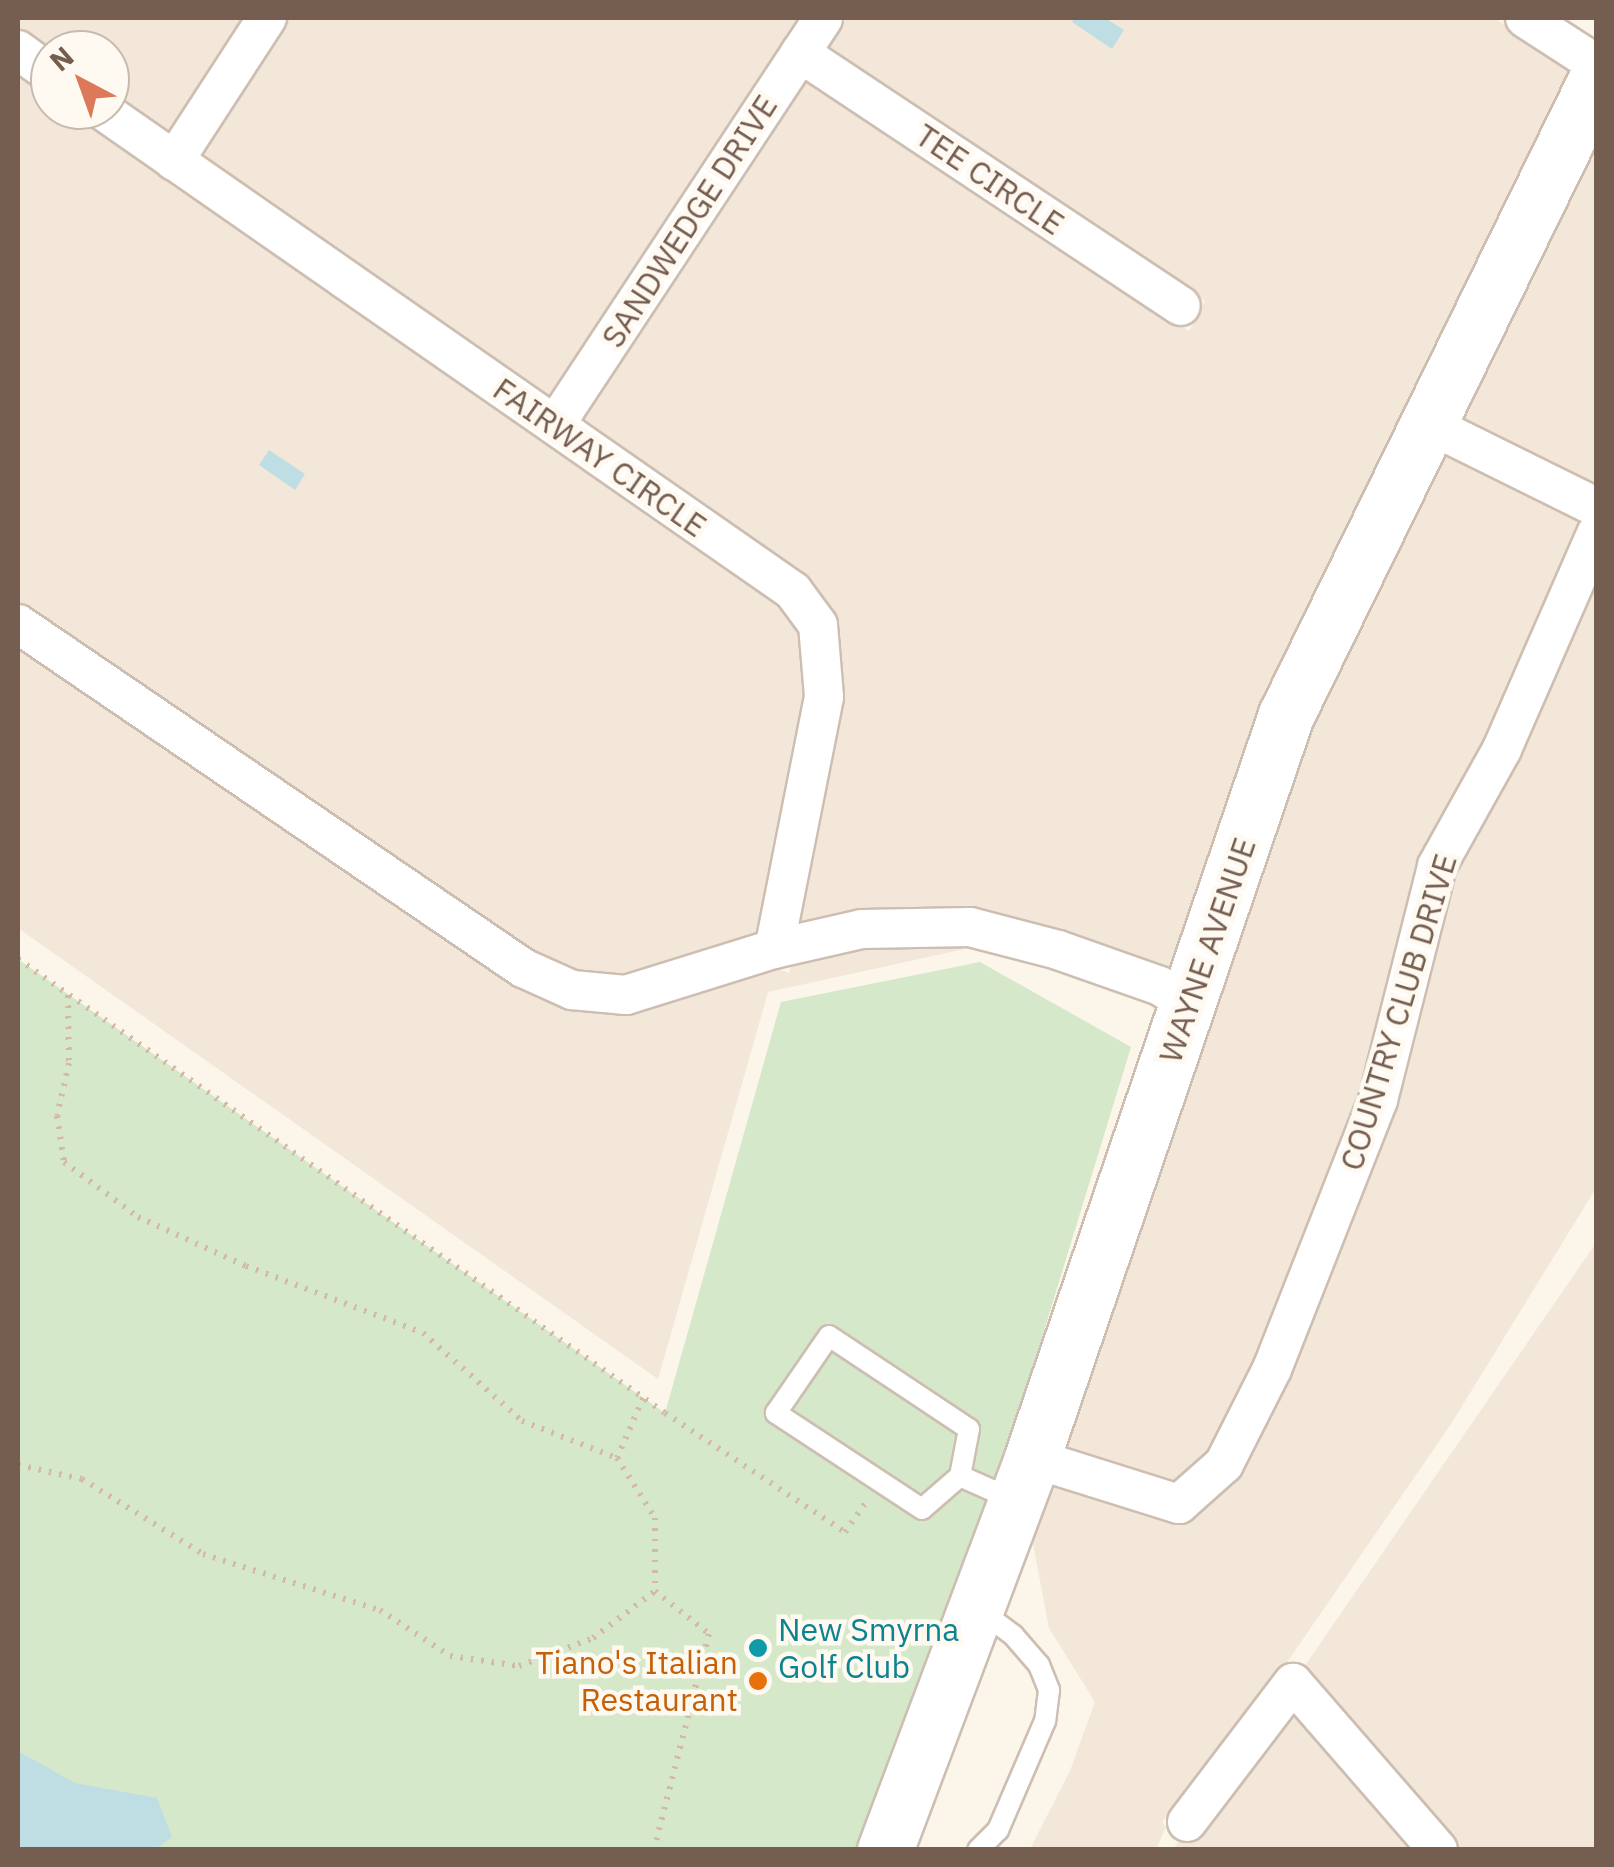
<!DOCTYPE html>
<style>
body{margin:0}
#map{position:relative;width:1614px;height:1867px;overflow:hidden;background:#fbf5ea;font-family:"IBM Plex Sans",sans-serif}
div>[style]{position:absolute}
.residential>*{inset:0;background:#f2e7d9}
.green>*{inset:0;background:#d5e8c9}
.water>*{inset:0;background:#bfdee4}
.path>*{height:6px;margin-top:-3px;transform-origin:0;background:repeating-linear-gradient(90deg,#d4b9a6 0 2.5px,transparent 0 10.5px)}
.roads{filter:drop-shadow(2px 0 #cdbeb1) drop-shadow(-2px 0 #cdbeb1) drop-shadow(0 2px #cdbeb1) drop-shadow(0 -2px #cdbeb1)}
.lane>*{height:20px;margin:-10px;padding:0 10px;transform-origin:10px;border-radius:10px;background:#fff}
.street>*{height:38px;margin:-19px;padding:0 19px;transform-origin:19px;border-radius:19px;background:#fff}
.secondary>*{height:55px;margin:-27.5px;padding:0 27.5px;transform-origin:27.5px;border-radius:27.5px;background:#fff}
.dots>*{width:28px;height:28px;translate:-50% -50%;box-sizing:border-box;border:5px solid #fef9f1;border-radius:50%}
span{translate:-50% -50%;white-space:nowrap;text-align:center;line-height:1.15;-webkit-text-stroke:9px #fef9f1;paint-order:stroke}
.street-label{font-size:32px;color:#755d4f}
.culture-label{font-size:32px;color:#0d838f}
.left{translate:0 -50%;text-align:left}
.food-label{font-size:32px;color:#c56008}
.right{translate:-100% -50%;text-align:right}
.frame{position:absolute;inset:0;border:20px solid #755d4f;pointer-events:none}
.north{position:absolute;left:30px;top:30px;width:100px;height:100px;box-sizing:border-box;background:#fef9f1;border:2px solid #c7bbb0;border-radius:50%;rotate:319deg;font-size:28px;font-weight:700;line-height:40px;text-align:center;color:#755d4f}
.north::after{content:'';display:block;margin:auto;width:35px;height:45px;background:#dc7959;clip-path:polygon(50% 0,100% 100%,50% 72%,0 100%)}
</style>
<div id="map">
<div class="residential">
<i style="clip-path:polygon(18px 18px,244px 18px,167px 136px,110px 95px,110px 50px,50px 52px,18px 29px)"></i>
<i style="clip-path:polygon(290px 18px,801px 18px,548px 400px,199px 158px)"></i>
<i style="clip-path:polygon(847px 18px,1494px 18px,1578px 73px,1178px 977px,860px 911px,799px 924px,842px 703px,836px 626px,581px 422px,806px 78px,1189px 331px,1205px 301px,826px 49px)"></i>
<i style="clip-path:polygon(18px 71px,50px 95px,50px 110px,71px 110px,781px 604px,800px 630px,806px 693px,758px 934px,622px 976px,575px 972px,530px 952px,18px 603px)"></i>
<i style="clip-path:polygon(1596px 126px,1596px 486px,1453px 417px)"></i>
<i style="clip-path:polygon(1438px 448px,1582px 519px,1486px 739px,1419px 859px,1361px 1093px,1256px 1359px,1209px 1451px,1173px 1483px,1057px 1447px,1303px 724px)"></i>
<i style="clip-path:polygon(1596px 580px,1596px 1188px,1451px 1424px,1281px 1671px,1162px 1822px,1166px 1827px,1156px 1849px,1030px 1849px,1070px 1771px,1095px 1702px,1049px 1628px,1029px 1522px,1045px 1480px,1176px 1522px,1192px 1519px,1240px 1474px,1289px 1378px,1395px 1109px,1454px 875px,1519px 759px)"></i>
<i style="clip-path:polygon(18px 645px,627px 1013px,777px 969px,789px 973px,791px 965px,867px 948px,974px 947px,768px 992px,658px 1379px,18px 928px)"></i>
<i style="clip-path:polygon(1596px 1243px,1596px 1849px,1174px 1850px,1187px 1822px,1293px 1683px)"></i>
</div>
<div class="green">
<i style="clip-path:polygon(18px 959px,665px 1413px,781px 1002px,980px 962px,1131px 1047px,1021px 1406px,856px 1849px,18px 1849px)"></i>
</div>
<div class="water">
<i style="clip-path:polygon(1075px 18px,1105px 18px,1124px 30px,1112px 49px,1072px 22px)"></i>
<i style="clip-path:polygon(269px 450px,305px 474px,295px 490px,259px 465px)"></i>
<i style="clip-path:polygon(18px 1751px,75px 1783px,157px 1798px,172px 1837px,156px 1849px,18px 1849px)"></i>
</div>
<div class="path">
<i style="left:18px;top:959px;width:790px;rotate:35.06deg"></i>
<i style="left:665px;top:1413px;width:216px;rotate:33.5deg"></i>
<i style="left:845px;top:1532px;width:35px;rotate:-55deg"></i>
<i style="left:68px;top:995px;width:68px;rotate:89.2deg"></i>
<i style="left:69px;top:1063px;width:54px;rotate:102.8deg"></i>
<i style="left:57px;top:1116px;width:47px;rotate:81.3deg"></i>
<i style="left:64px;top:1162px;width:92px;rotate:36.6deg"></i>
<i style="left:138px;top:1217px;width:119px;rotate:24.4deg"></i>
<i style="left:246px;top:1266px;width:189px;rotate:20.7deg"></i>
<i style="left:423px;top:1333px;width:132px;rotate:41.6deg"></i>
<i style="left:522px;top:1421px;width:102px;rotate:21.3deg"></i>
<i style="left:643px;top:1398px;width:65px;rotate:113.4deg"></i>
<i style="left:617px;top:1458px;width:71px;rotate:57.7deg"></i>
<i style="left:655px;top:1518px;width:73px;rotate:90deg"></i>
<i style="left:655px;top:1591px;width:69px;rotate:38.5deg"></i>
<i style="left:709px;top:1634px;width:223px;rotate:104.3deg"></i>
<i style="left:18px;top:1465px;width:66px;rotate:12.3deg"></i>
<i style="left:82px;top:1479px;width:142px;rotate:31.8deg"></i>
<i style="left:203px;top:1554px;width:186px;rotate:17.6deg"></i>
<i style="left:380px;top:1610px;width:84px;rotate:33.3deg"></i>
<i style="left:450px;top:1656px;width:70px;rotate:8.2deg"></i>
<i style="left:519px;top:1666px;width:79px;rotate:-20.7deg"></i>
<i style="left:593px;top:1638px;width:78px;rotate:-37.2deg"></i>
</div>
<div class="roads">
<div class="lane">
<i style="left:829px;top:1336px;width:168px;rotate:33.6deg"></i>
<i style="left:969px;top:1429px;width:48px;rotate:100.8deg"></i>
<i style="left:960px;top:1476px;width:50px;rotate:139deg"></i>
<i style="left:922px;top:1509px;width:175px;rotate:-146.7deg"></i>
<i style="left:776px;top:1413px;width:93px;rotate:-55.5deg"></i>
<i style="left:960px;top:1476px;width:59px;rotate:24deg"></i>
<i style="left:978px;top:1609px;width:44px;rotate:36.6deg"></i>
<i style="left:1013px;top:1635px;width:40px;rotate:49deg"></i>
<i style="left:1039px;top:1665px;width:27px;rotate:68deg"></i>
<i style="left:1049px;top:1690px;width:31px;rotate:97deg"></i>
<i style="left:1045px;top:1721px;width:119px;rotate:113.3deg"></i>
<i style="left:998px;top:1830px;width:28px;rotate:135deg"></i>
</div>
<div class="street">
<i style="left:1525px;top:18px;width:85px;rotate:32.9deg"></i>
<i style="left:18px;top:50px;width:39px;rotate:36deg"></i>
<i style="left:800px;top:53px;width:457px;rotate:33.6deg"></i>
<i style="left:102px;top:110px;width:842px;rotate:34.84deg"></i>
<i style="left:793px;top:591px;width:42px;rotate:53.7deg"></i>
<i style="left:818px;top:625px;width:72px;rotate:85.2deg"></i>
<i style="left:824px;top:697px;width:257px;rotate:101.2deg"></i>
<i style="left:174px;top:161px;width:171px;rotate:-57deg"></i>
<i style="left:1428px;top:424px;width:187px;rotate:26.3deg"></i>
<i style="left:555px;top:425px;width:487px;rotate:-56.6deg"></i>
<i style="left:18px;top:624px;width:611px;rotate:34.26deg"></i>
<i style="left:523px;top:968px;width:54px;rotate:24.2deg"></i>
<i style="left:572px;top:990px;width:54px;rotate:5.3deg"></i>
<i style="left:626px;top:995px;width:155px;rotate:-17.3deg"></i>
<i style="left:774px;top:949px;width:90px;rotate:-12.8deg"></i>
<i style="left:862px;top:929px;width:108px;rotate:-1.1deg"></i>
<i style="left:970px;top:927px;width:91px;rotate:14.6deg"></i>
<i style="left:1058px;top:950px;width:108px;rotate:19.4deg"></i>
<i style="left:1160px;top:986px;width:34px;rotate:32deg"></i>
<i style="left:1032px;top:1458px;width:154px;rotate:17.4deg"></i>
<i style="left:1179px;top:1504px;width:60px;rotate:-41.6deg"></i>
<i style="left:1224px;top:1464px;width:106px;rotate:-63.2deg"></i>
<i style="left:1272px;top:1369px;width:289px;rotate:-68.5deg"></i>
<i style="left:1378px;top:1100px;width:241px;rotate:-75.8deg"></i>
<i style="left:1437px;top:866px;width:134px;rotate:-60.9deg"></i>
<i style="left:1502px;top:749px;width:235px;rotate:-66.4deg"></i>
<i style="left:1187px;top:1822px;width:175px;rotate:-52.7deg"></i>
<i style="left:1293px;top:1683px;width:221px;rotate:49deg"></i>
</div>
<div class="secondary">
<i style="left:885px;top:1850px;width:419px;rotate:-69.4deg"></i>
<i style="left:1032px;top:1458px;width:785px;rotate:-71.13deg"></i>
<i style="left:1286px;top:715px;width:707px;rotate:-63.98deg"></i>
</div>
</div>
<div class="dots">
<i style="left:758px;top:1648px;background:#0f9aa8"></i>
<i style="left:758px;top:1681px;background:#e8710a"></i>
</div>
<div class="street-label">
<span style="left:990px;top:179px;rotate:34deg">TEE CIRCLE</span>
<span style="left:689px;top:221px;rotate:-57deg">SANDWEDGE DRIVE</span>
<span style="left:600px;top:457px;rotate:35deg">FAIRWAY CIRCLE</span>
<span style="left:1207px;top:950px;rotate:-71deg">WAYNE AVENUE</span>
<span style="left:1398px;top:1012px;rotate:-73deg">COUNTRY CLUB DRIVE</span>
</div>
<div class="culture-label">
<span class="left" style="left:778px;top:1648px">New Smyrna<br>Golf Club</span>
</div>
<div class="food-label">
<span class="right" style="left:738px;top:1681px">Tiano's Italian<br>Restaurant</span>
</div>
<div class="frame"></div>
<div class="north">N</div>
</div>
